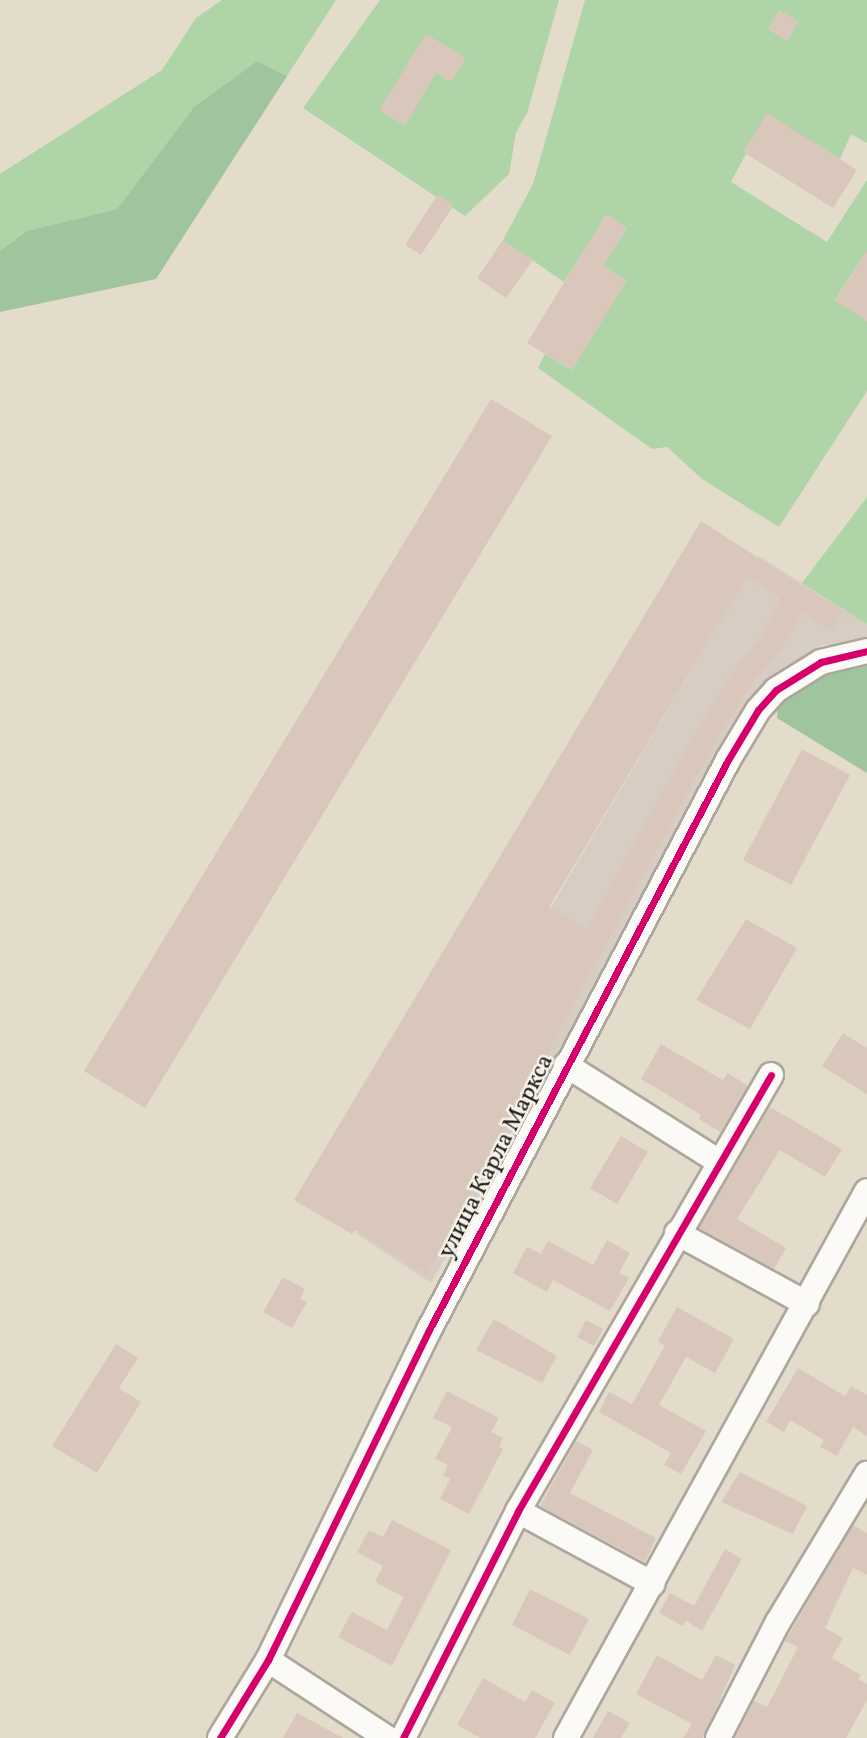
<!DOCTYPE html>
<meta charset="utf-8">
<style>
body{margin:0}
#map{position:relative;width:867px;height:1738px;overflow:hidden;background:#e4dcca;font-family:Vollkorn,serif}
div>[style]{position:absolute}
.industrial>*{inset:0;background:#d8cdc2}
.green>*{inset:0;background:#aed4a8}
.forest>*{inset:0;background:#a0c49d}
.building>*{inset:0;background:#dac7bb}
.roads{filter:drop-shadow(2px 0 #aca79c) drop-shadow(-2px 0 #aca79c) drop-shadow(0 2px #aca79c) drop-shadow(0 -2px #aca79c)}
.minor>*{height:24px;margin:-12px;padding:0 12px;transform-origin:12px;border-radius:12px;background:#fbfaf7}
.cycleway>*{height:7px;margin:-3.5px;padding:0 3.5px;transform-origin:3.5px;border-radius:3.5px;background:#d6006c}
span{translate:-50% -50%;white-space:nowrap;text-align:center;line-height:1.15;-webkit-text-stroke:5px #f7f3e8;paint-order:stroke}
.street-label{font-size:24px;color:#1c1c1c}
</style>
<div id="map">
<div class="industrial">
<i style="clip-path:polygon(759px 556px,867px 624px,867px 636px,861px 645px,822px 645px,765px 682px,431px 1283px,357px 1234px)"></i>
</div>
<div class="green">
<i style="clip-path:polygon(222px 0,336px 0,287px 76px,257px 61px,194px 107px,117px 209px,27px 231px,0 251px,0 174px,162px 70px,196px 18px)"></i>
<i style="clip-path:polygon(380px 0,559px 0,527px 113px,516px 132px,509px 174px,465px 216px,303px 108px)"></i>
<i style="clip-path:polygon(evenodd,585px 0,867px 0,867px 143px,851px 134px,840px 159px,767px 114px,731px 182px,827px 242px,867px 180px,867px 251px,835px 300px,867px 321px,867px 391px,779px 527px,702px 479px,667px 447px,652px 449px,538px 368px,545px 354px,572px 370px,626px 280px,603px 266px,627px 228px,606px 215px,564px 282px,503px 240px,533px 184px,585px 0,780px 10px,787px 41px,768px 29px,780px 10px)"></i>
<i style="clip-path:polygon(867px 497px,867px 624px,802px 583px)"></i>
</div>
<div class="forest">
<i style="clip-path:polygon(257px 61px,287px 76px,156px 279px,0 312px,0 251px,27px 231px,117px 209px,194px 107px)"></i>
<i style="clip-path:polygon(867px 663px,867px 773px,777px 718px,778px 702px,834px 667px)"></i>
</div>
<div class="building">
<i style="clip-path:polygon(780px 10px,799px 21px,787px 41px,768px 29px)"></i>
<i style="clip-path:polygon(426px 34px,466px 58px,451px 82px,436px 73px,405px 126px,379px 110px)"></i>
<i style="clip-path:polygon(767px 113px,857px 170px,833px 208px,743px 152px)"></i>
<i style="clip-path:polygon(438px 194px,454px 205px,421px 255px,405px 245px)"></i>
<i style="clip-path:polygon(606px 214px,627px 228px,603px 266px,627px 280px,572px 370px,527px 343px)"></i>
<i style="clip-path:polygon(503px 240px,533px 260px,506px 298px,477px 278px)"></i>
<i style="clip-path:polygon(867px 251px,867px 321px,835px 301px)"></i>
<i style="clip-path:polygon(491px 399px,552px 436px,145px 1108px,84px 1071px)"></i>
<i style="clip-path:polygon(evenodd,701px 521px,843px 612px,831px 631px,802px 613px,779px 653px,750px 686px,714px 745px,427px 1275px,355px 1230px,352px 1234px,294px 1200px,701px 521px,747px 577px,780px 598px,760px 639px,730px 675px,675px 768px,587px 929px,549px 907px,747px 577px)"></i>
<i style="clip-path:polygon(802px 749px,850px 775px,791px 885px,743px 860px)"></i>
<i style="clip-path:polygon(746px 919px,797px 948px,750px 1029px,696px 1000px)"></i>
<i style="clip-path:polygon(843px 1033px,867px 1048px,867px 1094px,822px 1066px)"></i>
<i style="clip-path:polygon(661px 1044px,723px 1080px,728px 1073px,748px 1086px,720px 1132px,699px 1119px,701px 1115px,641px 1079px)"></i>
<i style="clip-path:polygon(770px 1107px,842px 1149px,825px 1177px,780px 1150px,737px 1219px,786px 1248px,774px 1269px,699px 1228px)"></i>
<i style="clip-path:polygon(621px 1136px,648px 1152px,617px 1204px,590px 1188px)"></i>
<i style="clip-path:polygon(607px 1240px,630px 1253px,619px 1273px,629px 1278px,610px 1311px,553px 1280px,547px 1292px,513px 1273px,527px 1247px,541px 1254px,548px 1241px,593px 1265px)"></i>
<i style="clip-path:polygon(283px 1277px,305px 1289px,300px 1299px,307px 1302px,292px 1328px,263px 1312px)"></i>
<i style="clip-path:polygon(677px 1307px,734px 1339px,715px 1373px,686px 1357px,659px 1405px,706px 1431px,681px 1474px,664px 1465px,671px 1453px,599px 1412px,609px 1392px,632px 1404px,665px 1346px,658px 1341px)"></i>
<i style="clip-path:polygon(494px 1319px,557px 1356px,542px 1383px,476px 1350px)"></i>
<i style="clip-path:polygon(586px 1320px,603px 1329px,594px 1346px,577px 1337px)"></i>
<i style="clip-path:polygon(116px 1344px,138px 1358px,119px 1388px,141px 1402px,97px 1473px,52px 1446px)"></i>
<i style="clip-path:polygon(798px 1368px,845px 1396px,851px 1386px,867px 1395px,867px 1436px,853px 1427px,837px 1456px,820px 1447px,824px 1440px,790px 1420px,784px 1432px,766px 1422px)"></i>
<i style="clip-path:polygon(447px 1391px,499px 1418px,491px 1432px,503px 1438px,499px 1447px,503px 1449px,469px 1514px,440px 1499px,450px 1479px,443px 1475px,448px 1465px,435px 1459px,452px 1427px,433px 1418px)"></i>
<i style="clip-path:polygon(576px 1441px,593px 1450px,570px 1493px,656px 1538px,645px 1562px,540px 1506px)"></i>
<i style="clip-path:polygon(740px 1472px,807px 1506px,793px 1534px,721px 1502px)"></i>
<i style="clip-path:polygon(392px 1520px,451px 1550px,392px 1666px,338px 1637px,352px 1612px,387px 1630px,404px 1597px,375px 1582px,383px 1566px,357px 1552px,369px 1530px,383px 1537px)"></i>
<i style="clip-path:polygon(853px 1525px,867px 1533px,867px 1575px,853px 1568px,825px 1628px,843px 1638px,832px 1658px,861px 1675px,858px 1679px,867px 1684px,867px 1700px,846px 1738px,735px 1738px,754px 1701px,767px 1707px,798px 1647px,785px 1641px)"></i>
<i style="clip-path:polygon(725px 1549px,742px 1559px,702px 1631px,686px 1621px)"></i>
<i style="clip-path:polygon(530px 1589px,589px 1619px,570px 1655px,512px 1625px)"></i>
<i style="clip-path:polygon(670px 1593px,694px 1606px,683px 1626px,659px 1613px)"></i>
<i style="clip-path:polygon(657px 1655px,702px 1680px,716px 1655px,735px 1665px,703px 1738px,683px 1738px,692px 1724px,636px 1694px)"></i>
<i style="clip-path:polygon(483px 1678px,525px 1702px,532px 1690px,555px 1703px,535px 1738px,480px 1738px,457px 1725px)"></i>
<i style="clip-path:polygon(608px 1711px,630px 1723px,621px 1738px,593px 1738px)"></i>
<i style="clip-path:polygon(297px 1713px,343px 1738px,283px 1738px)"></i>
</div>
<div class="roads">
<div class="minor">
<i style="left:566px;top:1065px;width:180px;rotate:32.3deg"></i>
<i style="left:677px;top:1233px;width:148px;rotate:28.6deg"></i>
<i style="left:518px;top:1511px;width:153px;rotate:28.4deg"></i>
<i style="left:268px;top:1660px;width:142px;rotate:33.2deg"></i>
<i style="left:220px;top:1738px;width:92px;rotate:-58.4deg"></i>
<i style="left:268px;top:1660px;width:367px;rotate:-64deg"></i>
<i style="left:429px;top:1330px;width:644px;rotate:-62.32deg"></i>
<i style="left:728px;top:760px;width:58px;rotate:-59deg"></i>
<i style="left:758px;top:710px;width:27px;rotate:-48deg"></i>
<i style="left:776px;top:690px;width:53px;rotate:-31.9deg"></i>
<i style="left:821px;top:662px;width:47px;rotate:-13.4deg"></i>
<i style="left:403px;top:1738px;width:254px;rotate:-63.1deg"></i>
<i style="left:518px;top:1511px;width:504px;rotate:-59.87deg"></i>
<i style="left:566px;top:1738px;width:624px;rotate:-61.18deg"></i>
<i style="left:718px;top:1738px;width:131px;rotate:-62.7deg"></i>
<i style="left:778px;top:1622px;width:173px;rotate:-59deg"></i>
</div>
</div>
<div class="cycleway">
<i style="left:220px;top:1738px;width:92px;rotate:-58.4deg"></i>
<i style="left:268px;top:1660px;width:367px;rotate:-64deg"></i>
<i style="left:429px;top:1330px;width:644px;rotate:-62.32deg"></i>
<i style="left:728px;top:760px;width:58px;rotate:-59deg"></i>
<i style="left:758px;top:710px;width:27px;rotate:-48deg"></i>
<i style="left:776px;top:690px;width:53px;rotate:-31.9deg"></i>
<i style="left:821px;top:662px;width:47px;rotate:-13.4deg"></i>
<i style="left:403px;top:1738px;width:254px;rotate:-63.1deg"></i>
<i style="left:518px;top:1511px;width:504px;rotate:-59.87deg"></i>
</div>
<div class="street-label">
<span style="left:497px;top:1157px;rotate:-63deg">улица Карла Маркса</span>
</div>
</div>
